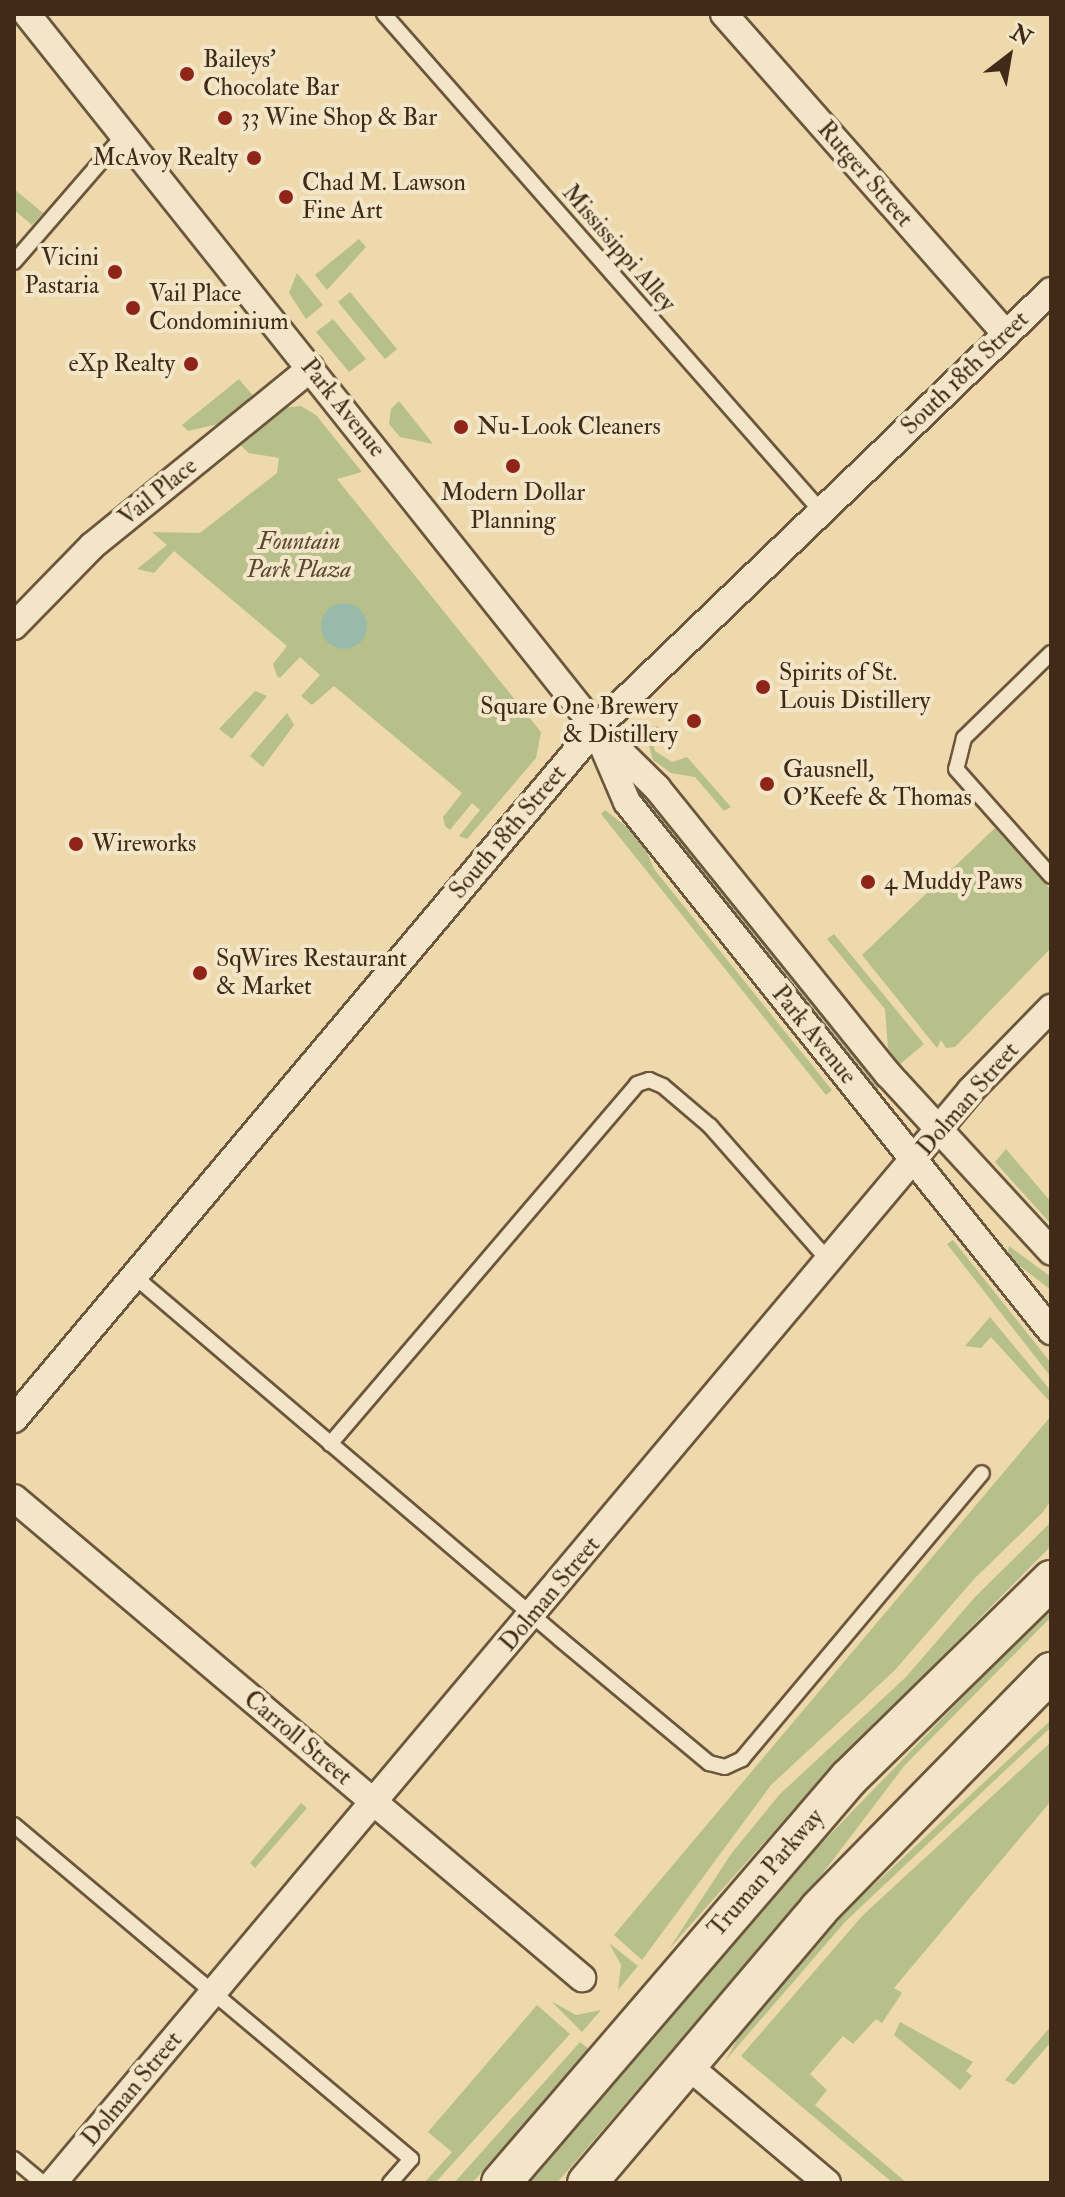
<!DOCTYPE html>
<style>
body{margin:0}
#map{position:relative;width:1065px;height:2197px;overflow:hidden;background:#edd9ab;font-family:"IM FELL Double Pica",serif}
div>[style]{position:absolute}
.green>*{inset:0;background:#b7c08a}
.water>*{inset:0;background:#99baaa}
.round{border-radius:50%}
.roads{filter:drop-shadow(2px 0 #6c563d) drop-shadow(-2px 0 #6c563d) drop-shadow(0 2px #6c563d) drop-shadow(0 -2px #6c563d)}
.service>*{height:14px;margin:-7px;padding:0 7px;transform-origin:7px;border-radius:7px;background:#f3e6c8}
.minor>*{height:26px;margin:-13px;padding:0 13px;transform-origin:13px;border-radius:13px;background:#f3e6c8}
.secondary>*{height:38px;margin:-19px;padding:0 19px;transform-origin:19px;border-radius:19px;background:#f3e6c8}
.dots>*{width:22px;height:22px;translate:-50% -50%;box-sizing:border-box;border:4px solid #f3e6c8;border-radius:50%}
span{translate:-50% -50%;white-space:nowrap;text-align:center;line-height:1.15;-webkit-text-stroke:8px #f3e6c8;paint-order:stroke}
.poi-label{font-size:24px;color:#412b18}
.left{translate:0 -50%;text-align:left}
.right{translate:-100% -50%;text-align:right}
.street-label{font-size:24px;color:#412b18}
.park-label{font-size:24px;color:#59492f;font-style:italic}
.frame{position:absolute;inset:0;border:16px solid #412b18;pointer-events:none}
.north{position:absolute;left:969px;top:16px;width:80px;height:80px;-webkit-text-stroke:6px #f3e6c8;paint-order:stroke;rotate:31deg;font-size:22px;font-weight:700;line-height:32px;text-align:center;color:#412b18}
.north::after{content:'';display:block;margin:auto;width:28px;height:36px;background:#412b18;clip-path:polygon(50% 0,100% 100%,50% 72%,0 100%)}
</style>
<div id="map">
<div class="green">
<i style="clip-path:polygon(14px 189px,43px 213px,32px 225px,14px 210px)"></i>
<i style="clip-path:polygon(359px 239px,366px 247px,327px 290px,315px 275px)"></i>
<i style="clip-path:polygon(297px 273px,323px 305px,306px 319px,289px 293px)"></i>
<i style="clip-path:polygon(350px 292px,397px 349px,385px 359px,338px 302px)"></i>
<i style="clip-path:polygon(333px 319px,366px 359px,349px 372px,316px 332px)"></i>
<i style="clip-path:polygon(239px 379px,255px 398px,223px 423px,188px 431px,182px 425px)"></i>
<i style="clip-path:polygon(399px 401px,430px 440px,433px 444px,400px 437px,389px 424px,391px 409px)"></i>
<i style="clip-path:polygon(301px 406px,316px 415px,362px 472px,337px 479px,541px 732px,536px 758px,467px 839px,459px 836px,480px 810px,472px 803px,450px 830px,445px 826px,443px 817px,462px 793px,334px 686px,312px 705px,301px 696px,320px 675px,300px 657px,280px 678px,277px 676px,273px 664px,287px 646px,174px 551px,154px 573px,137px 569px,167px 545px,152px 532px,200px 533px,277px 473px,279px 458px,249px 453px,239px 444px,280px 408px)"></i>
<i style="clip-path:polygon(255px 691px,267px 696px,232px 739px,219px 729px)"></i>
<i style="clip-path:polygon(287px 713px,294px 725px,263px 767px,250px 756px)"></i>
<i style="clip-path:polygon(657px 726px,661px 729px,652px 742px,655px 751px,672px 762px,687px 757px,731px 807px,724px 811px,695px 777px,671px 773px,653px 760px,644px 729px)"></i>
<i style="clip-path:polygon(638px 787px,879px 1082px,878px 1089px,856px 1071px,641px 801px,634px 788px)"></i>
<i style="clip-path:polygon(605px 810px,641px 838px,654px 869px,832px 1090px,826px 1095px,601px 814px)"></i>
<i style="clip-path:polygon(995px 828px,1051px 890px,1051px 948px,955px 1047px,946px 1048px,941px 1040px,937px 1048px,862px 955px)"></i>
<i style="clip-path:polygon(834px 934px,924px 1044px,898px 1066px,888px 1048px,885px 1009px,827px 939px)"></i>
<i style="clip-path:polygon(1006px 1149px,1051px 1202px,1051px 1224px,995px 1162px)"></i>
<i style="clip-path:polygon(953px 1240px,1051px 1363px,1051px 1377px,947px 1244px)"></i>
<i style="clip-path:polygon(1009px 1246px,1051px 1277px,1051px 1290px,1007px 1256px)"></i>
<i style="clip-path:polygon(990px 1317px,1051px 1391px,1051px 1403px,991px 1337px,981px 1348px,965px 1346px)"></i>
<i style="clip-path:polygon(1051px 1416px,1051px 1500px,1043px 1512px,974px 1579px,895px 1670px,771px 1785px,642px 1960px,614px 1935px)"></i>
<i style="clip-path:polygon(1051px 1522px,1051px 1546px,817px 1783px,669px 1949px,731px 1854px,779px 1795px,906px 1677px,975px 1597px)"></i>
<i style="clip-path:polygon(1051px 1606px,1051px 1617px,905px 1765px,823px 1873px,557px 2183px,529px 2183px,784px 1882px)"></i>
<i style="clip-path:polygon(1051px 1720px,1051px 1727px,845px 1922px,725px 2061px,744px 2028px,850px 1907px)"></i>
<i style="clip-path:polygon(1051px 1742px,1051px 1801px,894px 1988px,902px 1993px,882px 2023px,876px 2019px,853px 2044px,843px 2036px,810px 2074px,827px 2090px,815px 2105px,907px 2183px,893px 2183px,741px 2056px,863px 1915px)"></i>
<i style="clip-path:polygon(301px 1803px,307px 1808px,255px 1868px,250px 1863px)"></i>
<i style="clip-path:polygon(609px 1943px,638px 1966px,618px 1990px,621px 1965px)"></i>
<i style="clip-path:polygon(551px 2001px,576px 2015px,601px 2010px,582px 2032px)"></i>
<i style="clip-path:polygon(537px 2005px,570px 2034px,435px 2183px,424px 2183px,452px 2152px,428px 2132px)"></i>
<i style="clip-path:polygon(900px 2022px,973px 2062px,966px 2071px,972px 2076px,960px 2090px,894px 2035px)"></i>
<i style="clip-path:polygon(1051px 2026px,1051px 2042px,1014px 2085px,1005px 2080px)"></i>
<i style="clip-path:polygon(580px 2042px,589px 2049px,489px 2164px,472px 2183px,454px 2183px)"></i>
</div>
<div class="water">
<i class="round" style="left:321px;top:603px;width:46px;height:46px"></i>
</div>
<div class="roads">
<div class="service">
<i style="left:384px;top:14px;width:662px;rotate:48.68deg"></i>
<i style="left:14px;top:262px;width:168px;rotate:-49.1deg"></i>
<i style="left:1051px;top:653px;width:122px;rotate:135.7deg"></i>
<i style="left:964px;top:738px;width:32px;rotate:104deg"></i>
<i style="left:956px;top:769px;width:143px;rotate:48.4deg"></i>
<i style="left:134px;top:1276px;width:560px;rotate:40.43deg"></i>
<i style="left:560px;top:1639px;width:194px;rotate:39.8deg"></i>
<i style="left:709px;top:1763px;width:16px;rotate:14deg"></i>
<i style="left:725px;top:1767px;width:19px;rotate:-25deg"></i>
<i style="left:742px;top:1759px;width:373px;rotate:-50deg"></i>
<i style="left:330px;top:1444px;width:473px;rotate:-49.5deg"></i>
<i style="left:637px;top:1084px;width:13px;rotate:-18deg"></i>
<i style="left:649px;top:1080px;width:15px;rotate:23deg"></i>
<i style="left:663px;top:1086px;width:62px;rotate:40.4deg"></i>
<i style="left:710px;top:1126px;width:181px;rotate:48.6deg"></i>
<i style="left:14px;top:1825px;width:519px;rotate:40.07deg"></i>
<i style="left:411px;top:2159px;width:32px;rotate:131deg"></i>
<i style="left:14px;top:2159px;width:38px;rotate:40deg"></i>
</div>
<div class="minor">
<i style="left:27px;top:14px;width:913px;rotate:51.45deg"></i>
<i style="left:596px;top:728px;width:86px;rotate:44.5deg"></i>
<i style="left:657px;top:788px;width:368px;rotate:51.1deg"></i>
<i style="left:888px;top:1074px;width:241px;rotate:47.4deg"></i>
<i style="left:724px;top:14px;width:427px;rotate:48.6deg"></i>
<i style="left:14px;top:626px;width:112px;rotate:-45.7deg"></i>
<i style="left:92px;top:546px;width:282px;rotate:-39.1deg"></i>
<i style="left:597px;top:732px;width:76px;rotate:66.8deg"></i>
<i style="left:627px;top:802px;width:678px;rotate:51.29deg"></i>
<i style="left:14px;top:1419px;width:903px;rotate:-49.89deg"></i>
<i style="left:596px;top:728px;width:631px;rotate:-43.84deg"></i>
<i style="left:14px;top:1498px;width:744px;rotate:40.2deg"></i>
<i style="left:687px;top:2065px;width:183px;rotate:40.1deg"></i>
<i style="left:53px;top:2183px;width:1427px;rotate:-49.97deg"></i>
<i style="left:971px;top:1090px;width:115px;rotate:-45.7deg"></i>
</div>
<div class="secondary">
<i style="left:501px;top:2183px;width:534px;rotate:-49.33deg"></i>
<i style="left:849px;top:1778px;width:283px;rotate:-44.4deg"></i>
<i style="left:587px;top:2183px;width:359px;rotate:-49.7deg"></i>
<i style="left:819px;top:1909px;width:332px;rotate:-45.6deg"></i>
</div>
</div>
<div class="dots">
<i style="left:187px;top:74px;background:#8f2418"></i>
<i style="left:225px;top:118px;background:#8f2418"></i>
<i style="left:254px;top:158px;background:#8f2418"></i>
<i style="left:286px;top:197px;background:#8f2418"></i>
<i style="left:115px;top:272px;background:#8f2418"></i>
<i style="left:133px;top:308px;background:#8f2418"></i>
<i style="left:191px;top:364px;background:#8f2418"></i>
<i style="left:461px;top:427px;background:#8f2418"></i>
<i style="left:513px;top:466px;background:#8f2418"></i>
<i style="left:763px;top:687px;background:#8f2418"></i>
<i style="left:694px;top:721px;background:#8f2418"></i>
<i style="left:767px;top:784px;background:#8f2418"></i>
<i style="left:76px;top:844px;background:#8f2418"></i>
<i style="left:868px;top:882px;background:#8f2418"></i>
<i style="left:200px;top:973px;background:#8f2418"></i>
</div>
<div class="poi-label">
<span class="left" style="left:203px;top:74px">Baileys'<br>Chocolate Bar</span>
<span class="left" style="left:241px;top:118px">33 Wine Shop &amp; Bar</span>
<span class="right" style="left:238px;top:158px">McAvoy Realty</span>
<span class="left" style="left:302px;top:197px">Chad M. Lawson<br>Fine Art</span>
<span class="right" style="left:99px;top:272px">Vicini<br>Pastaria</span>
<span class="left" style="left:149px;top:308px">Vail Place<br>Condominium</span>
<span class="right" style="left:175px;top:364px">eXp Realty</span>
<span class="left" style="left:477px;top:427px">Nu-Look Cleaners</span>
<span style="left:513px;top:507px">Modern Dollar<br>Planning</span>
<span class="left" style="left:779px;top:687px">Spirits of St.<br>Louis Distillery</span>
<span class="right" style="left:678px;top:721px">Square One Brewery<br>&amp; Distillery</span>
<span class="left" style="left:783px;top:784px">Gausnell,<br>O'Keefe &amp; Thomas</span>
<span class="left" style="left:92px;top:844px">Wireworks</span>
<span class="left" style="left:884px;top:882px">4 Muddy Paws</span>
<span class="left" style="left:216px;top:973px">SqWires Restaurant<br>&amp; Market</span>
</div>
<div class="street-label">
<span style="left:865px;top:174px;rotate:49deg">Rutger Street</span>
<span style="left:619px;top:248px;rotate:49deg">Mississippi Alley</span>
<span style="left:965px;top:373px;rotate:-44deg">South 18th Street</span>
<span style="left:343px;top:408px;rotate:51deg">Park Avenue</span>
<span style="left:158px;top:492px;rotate:-39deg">Vail Place</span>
<span style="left:508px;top:832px;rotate:-50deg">South 18th Street</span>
<span style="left:814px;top:1035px;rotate:51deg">Park Avenue</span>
<span style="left:968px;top:1099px;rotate:-49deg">Dolman Street</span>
<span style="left:550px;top:1594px;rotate:-50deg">Dolman Street</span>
<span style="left:298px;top:1738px;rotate:40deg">Carroll Street</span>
<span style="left:766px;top:1873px;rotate:-49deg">Truman Parkway</span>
<span style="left:132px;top:2089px;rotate:-50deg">Dolman Street</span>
</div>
<div class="park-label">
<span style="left:299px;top:556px">Fountain<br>Park Plaza</span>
</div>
<div class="frame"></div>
<div class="north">N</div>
</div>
